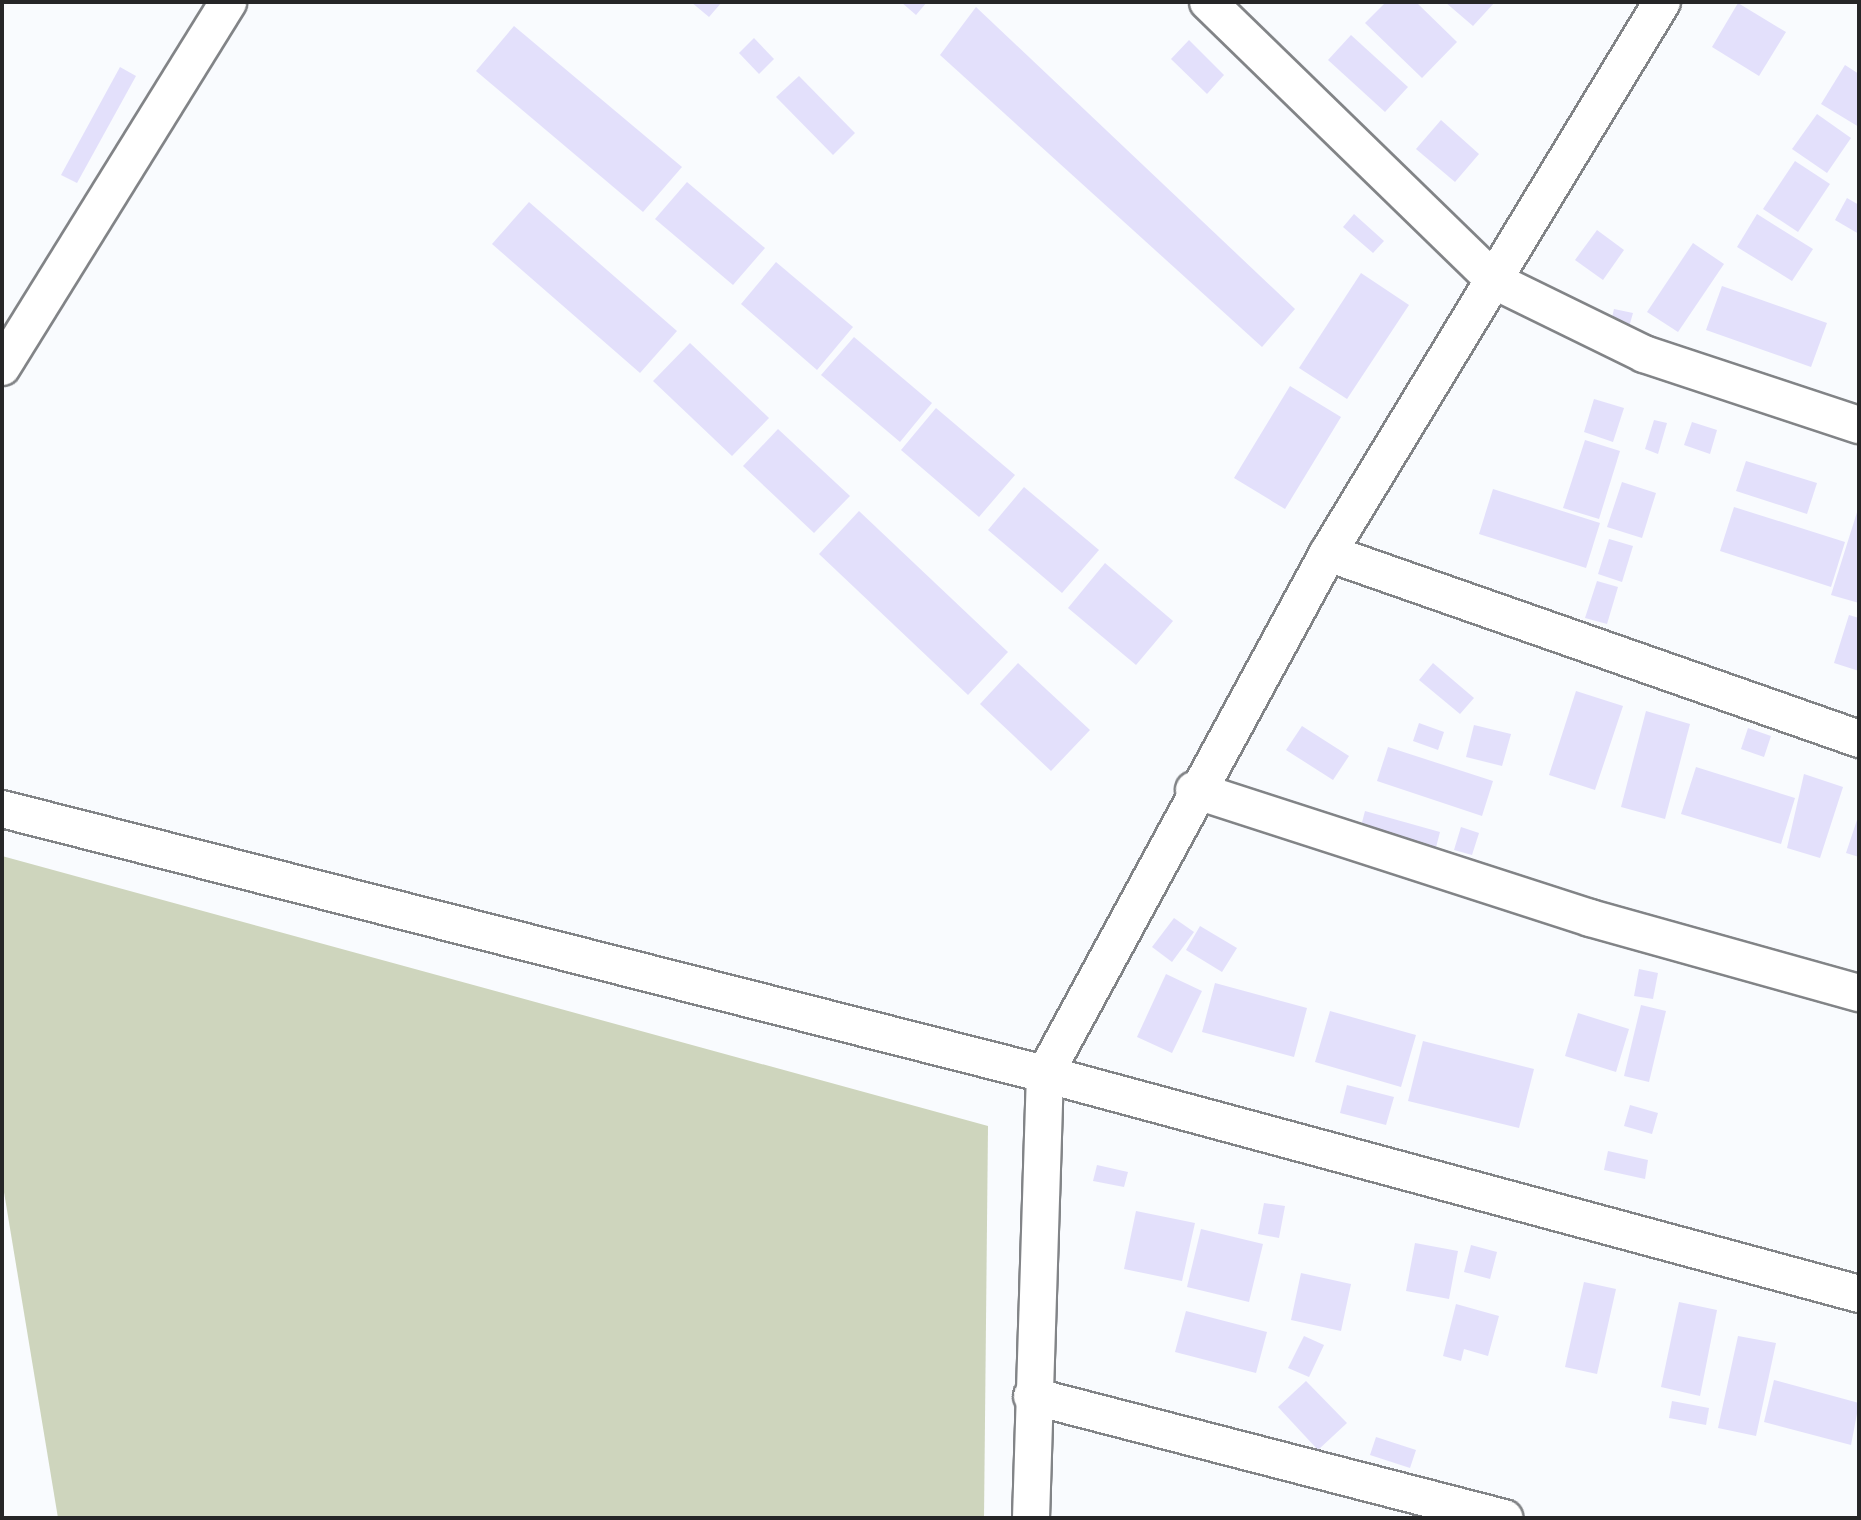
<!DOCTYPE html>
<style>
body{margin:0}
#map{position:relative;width:1861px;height:1520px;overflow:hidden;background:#f9fbfe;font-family:Lora,serif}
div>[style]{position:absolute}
.green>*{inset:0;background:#ced5bd}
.building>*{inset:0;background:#e3e0fb}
.roads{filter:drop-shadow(2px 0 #828487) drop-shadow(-2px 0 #828487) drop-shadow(0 2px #828487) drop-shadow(0 -2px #828487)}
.street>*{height:36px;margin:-18px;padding:0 18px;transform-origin:18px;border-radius:18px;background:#fff}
span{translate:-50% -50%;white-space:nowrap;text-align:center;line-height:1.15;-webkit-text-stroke:8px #fff;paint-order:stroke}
.frame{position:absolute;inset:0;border:4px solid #262627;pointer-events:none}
</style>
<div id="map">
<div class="green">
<i style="clip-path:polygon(2px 856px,988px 1126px,984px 1518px,58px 1518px,2px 1180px)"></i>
</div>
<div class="building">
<i style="clip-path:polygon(691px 2px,722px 2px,709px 17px)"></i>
<i style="clip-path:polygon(901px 2px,927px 2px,916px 15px)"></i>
<i style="clip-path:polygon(1386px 2px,1416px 2px,1457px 42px,1422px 78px,1365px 23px)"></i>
<i style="clip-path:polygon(1445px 2px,1495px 2px,1473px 26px)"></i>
<i style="clip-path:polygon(1738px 3px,1786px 32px,1759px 76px,1712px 47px)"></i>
<i style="clip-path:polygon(976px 7px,1295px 309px,1262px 347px,940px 55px)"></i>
<i style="clip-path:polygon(514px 26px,682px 167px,643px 212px,476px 71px)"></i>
<i style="clip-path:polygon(1351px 35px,1408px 87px,1385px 112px,1328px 60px)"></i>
<i style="clip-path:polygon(754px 38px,774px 59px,759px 74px,739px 53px)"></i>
<i style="clip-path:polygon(1189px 40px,1224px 75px,1207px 94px,1171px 59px)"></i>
<i style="clip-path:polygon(1845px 65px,1859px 74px,1859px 127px,1821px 104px)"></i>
<i style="clip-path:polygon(120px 67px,136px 76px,77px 183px,61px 175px)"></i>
<i style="clip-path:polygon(799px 76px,855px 133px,833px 155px,776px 97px)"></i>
<i style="clip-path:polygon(1817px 114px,1851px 138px,1827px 173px,1792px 149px)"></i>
<i style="clip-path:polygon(1441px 120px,1479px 154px,1455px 182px,1416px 149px)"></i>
<i style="clip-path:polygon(1795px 161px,1830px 184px,1798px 232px,1763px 209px)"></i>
<i style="clip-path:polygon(687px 182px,765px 248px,733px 285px,655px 219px)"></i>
<i style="clip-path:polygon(1847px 198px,1859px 205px,1859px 234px,1835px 220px)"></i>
<i style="clip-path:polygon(529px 202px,677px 331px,640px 373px,492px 244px)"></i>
<i style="clip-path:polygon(1354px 214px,1384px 241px,1373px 253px,1343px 227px)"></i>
<i style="clip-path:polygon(1757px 214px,1813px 249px,1792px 281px,1737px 247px)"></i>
<i style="clip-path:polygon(1597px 230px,1624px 250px,1603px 280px,1575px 260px)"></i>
<i style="clip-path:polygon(1693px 243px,1724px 264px,1678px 332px,1647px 312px)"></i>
<i style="clip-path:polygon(776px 262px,853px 327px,817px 370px,741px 304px)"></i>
<i style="clip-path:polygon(1361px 273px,1409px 305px,1347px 399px,1299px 368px)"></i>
<i style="clip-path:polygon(1722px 286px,1827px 323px,1811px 367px,1706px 330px)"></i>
<i style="clip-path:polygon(1614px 309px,1633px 313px,1629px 327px,1611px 322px)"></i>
<i style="clip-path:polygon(854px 337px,932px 403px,900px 442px,821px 375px)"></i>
<i style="clip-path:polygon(690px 343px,769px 418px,732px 456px,653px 381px)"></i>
<i style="clip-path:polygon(1290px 386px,1341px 417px,1285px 509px,1234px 478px)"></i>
<i style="clip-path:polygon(1594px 399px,1624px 408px,1613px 442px,1584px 432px)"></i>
<i style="clip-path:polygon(936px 408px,1015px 475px,979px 517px,901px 450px)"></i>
<i style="clip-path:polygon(1654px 420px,1667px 423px,1658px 454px,1645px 449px)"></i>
<i style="clip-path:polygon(1692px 422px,1717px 430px,1710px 454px,1684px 445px)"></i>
<i style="clip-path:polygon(778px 429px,850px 496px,814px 533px,743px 466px)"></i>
<i style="clip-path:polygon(1585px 440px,1620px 451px,1599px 519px,1563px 508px)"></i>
<i style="clip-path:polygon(1746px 461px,1817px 483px,1807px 514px,1736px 491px)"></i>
<i style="clip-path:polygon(1622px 482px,1656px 493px,1642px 538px,1607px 527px)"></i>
<i style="clip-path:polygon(1024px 487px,1099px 550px,1062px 593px,988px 530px)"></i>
<i style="clip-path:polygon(1493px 489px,1600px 523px,1586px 568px,1479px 534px)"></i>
<i style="clip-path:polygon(1734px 507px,1845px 542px,1831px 587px,1720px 551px)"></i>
<i style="clip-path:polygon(1858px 509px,1859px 509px,1859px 603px,1831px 595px)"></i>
<i style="clip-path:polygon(859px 511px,1008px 652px,968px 695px,819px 554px)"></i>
<i style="clip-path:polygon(1609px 539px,1633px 546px,1622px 582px,1598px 574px)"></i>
<i style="clip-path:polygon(1105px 563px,1173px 621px,1136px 665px,1068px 608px)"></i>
<i style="clip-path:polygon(1597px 581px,1618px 587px,1607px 624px,1585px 618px)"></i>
<i style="clip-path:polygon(1849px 615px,1859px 618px,1859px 671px,1834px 663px)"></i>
<i style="clip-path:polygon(1018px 663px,1090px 730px,1051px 771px,980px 704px)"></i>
<i style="clip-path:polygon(1433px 663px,1474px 698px,1460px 714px,1419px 680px)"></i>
<i style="clip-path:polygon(1576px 691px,1623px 706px,1595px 790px,1549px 775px)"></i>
<i style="clip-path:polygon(1646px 711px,1690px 724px,1665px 819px,1621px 807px)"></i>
<i style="clip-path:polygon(1419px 723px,1444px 732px,1438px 750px,1413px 741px)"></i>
<i style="clip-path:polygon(1474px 725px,1511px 734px,1502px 766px,1466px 757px)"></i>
<i style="clip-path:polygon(1302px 726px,1349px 756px,1333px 780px,1286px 750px)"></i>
<i style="clip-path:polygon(1748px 728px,1771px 736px,1764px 757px,1741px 749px)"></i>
<i style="clip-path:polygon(1388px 747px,1493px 781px,1482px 816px,1377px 781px)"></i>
<i style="clip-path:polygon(1696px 767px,1795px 798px,1781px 844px,1681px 814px)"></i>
<i style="clip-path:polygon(1804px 774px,1843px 787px,1820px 858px,1787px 848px)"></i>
<i style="clip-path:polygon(1365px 811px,1440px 832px,1434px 855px,1359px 834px)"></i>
<i style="clip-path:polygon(1859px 814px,1859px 857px,1846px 853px)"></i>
<i style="clip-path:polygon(1461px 827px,1479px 833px,1472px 855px,1454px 850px)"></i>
<i style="clip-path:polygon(1174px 918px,1194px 932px,1172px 962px,1152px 947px)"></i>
<i style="clip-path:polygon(1200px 926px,1237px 948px,1222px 972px,1186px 950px)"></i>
<i style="clip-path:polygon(1639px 969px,1658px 973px,1653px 999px,1634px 996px)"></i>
<i style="clip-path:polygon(1166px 974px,1202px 991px,1172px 1053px,1137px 1037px)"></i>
<i style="clip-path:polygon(1215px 983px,1307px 1008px,1294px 1057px,1202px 1032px)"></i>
<i style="clip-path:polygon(1641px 1005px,1666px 1011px,1649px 1082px,1624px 1076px)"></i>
<i style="clip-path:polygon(1330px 1011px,1416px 1035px,1401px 1087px,1315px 1062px)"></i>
<i style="clip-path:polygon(1578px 1013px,1629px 1029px,1616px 1072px,1565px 1056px)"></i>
<i style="clip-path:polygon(1423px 1041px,1534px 1069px,1519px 1128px,1408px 1101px)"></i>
<i style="clip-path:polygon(1347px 1085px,1394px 1097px,1386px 1125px,1340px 1113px)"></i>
<i style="clip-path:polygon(1630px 1105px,1658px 1113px,1652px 1134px,1624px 1126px)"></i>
<i style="clip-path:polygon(1608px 1151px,1648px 1160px,1645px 1179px,1604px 1170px)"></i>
<i style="clip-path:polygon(1097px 1165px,1128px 1172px,1124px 1187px,1093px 1181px)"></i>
<i style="clip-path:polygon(1264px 1203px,1285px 1206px,1279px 1238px,1258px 1234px)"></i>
<i style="clip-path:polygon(1136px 1211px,1195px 1223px,1182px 1281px,1124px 1269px)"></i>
<i style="clip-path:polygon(1201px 1229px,1263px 1244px,1249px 1302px,1187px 1287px)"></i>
<i style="clip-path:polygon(1415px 1243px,1458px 1251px,1449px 1299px,1406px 1291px)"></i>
<i style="clip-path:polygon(1471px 1245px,1497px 1252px,1490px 1279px,1464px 1272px)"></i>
<i style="clip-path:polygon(1301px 1273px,1351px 1284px,1341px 1331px,1291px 1320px)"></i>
<i style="clip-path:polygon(1584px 1282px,1616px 1289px,1597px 1374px,1565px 1367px)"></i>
<i style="clip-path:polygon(1679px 1302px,1717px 1310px,1700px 1396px,1661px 1387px)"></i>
<i style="clip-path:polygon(1456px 1304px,1499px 1316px,1488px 1356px,1464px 1349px,1461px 1361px,1443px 1356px)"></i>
<i style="clip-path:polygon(1186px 1311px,1267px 1332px,1256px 1373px,1175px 1352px)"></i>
<i style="clip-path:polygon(1304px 1336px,1324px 1345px,1309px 1377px,1288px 1368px)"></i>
<i style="clip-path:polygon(1738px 1336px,1776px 1343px,1756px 1436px,1718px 1428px)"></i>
<i style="clip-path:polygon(1774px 1380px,1859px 1403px,1851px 1445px,1764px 1422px)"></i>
<i style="clip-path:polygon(1306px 1381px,1347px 1423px,1318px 1450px,1278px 1407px)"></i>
<i style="clip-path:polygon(1672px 1401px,1709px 1408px,1706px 1425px,1669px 1418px)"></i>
<i style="clip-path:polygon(1376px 1437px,1416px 1450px,1410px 1468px,1370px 1455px)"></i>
</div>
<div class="roads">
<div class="street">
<i style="left:1208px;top:2px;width:400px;rotate:44.2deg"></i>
<i style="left:1495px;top:281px;width:166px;rotate:26.1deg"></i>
<i style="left:1644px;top:354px;width:226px;rotate:18.3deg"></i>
<i style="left:2px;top:367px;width:429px;rotate:-58.2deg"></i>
<i style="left:1328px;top:553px;width:563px;rotate:19.3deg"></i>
<i style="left:1194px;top:790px;width:416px;rotate:17.9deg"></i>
<i style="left:1590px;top:918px;width:279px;rotate:15.6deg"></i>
<i style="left:2px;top:809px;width:1076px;rotate:14.26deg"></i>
<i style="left:1045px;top:1074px;width:843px;rotate:15.12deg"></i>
<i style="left:1032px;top:1396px;width:488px;rotate:14.5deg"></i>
<i style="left:1031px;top:1518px;width:444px;rotate:-88.2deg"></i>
<i style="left:1045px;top:1074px;width:593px;rotate:-61.49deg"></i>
<i style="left:1328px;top:553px;width:644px;rotate:-58.78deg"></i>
</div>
</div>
<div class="frame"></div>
</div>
